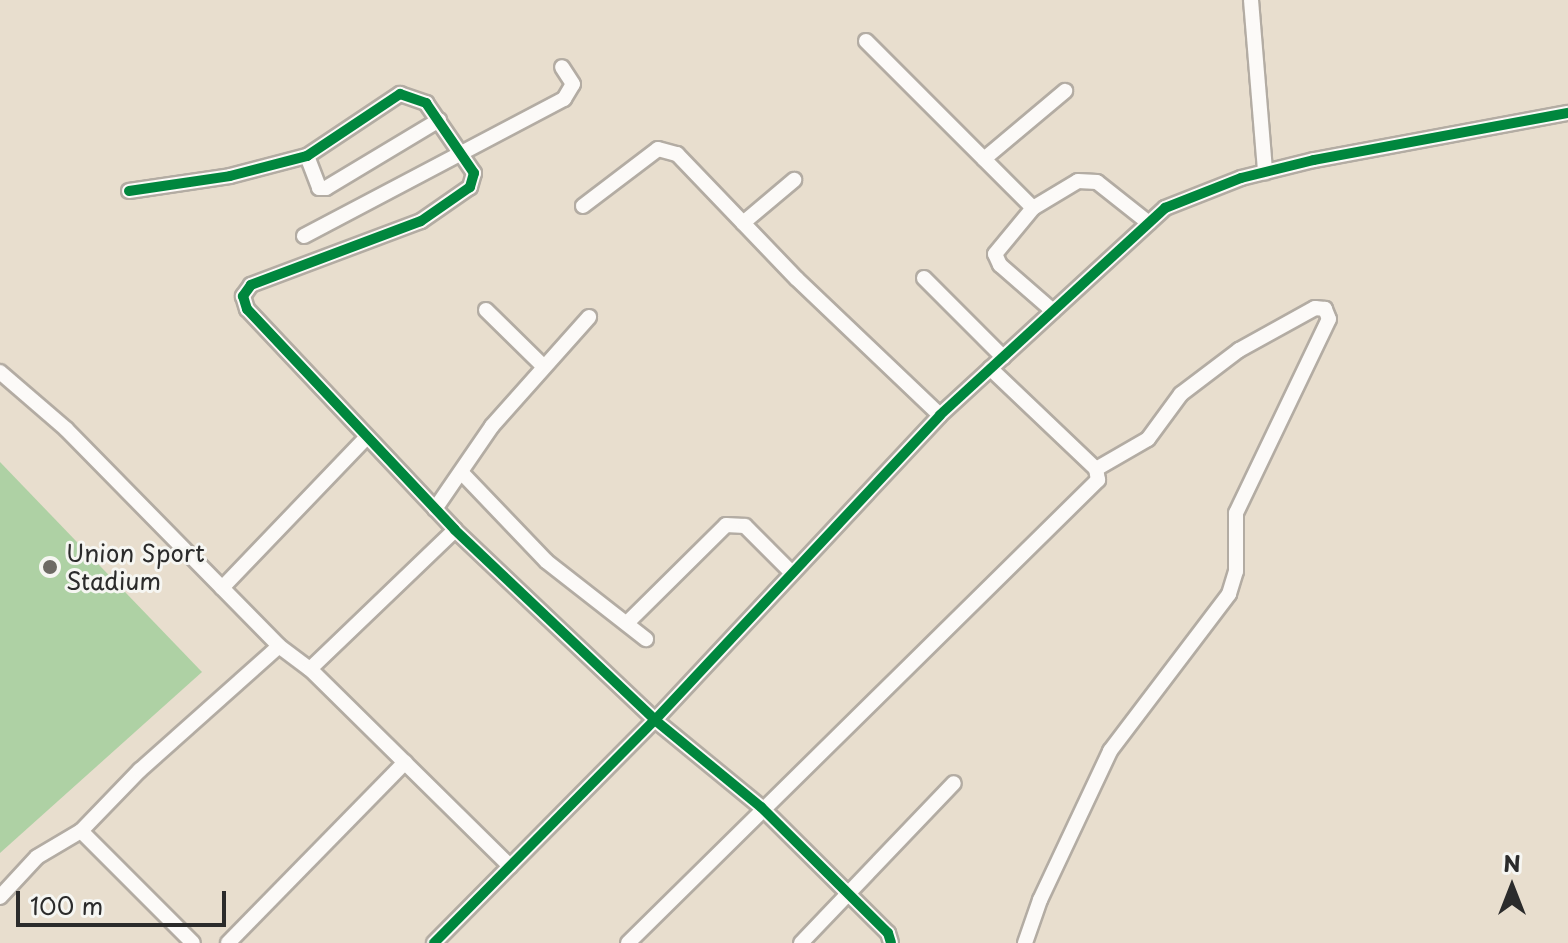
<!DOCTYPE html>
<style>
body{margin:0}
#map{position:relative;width:1568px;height:943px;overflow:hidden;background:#e8dece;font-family:"Playpen Sans",sans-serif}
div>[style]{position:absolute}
.green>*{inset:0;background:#aed1a4}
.roads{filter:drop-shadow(2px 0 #b3aca3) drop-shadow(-2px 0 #b3aca3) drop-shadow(0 2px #b3aca3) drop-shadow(0 -2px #b3aca3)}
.minor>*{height:14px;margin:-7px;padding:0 7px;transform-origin:7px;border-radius:7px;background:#fcfaf8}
.cycleway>*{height:10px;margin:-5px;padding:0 5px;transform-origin:5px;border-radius:5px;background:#00873e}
.dots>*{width:22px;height:22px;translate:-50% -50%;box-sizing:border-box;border:4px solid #f6f6f2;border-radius:50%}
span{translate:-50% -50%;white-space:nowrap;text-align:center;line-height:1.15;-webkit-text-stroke:6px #f6f6f2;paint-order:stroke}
.poi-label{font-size:24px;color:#2b2b2b}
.left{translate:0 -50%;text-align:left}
.north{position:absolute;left:1472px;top:847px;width:80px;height:80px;-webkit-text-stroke:6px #f6f6f2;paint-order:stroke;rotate:0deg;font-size:22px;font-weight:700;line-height:32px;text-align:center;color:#2b2b2b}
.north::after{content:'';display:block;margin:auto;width:28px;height:36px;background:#2b2b2b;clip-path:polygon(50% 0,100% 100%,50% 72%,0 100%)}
.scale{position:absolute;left:16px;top:891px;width:210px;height:36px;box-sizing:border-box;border:4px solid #2b2b2b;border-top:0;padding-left:10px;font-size:24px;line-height:28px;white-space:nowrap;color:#2b2b2b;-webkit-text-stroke:6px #f6f6f2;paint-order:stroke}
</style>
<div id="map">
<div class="green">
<i style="clip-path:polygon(0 462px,202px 672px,0 853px)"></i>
</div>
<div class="roads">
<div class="minor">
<i style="left:1251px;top:0;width:173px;rotate:85.3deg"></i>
<i style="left:866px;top:41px;width:236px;rotate:45deg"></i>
<i style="left:307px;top:156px;width:34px;rotate:69deg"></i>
<i style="left:319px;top:188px;width:7px"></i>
<i style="left:326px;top:188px;width:132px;rotate:-31deg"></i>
<i style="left:984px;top:159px;width:106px;rotate:-40deg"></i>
<i style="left:129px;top:191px;width:102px;rotate:-8.4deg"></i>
<i style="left:230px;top:176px;width:80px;rotate:-14.6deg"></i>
<i style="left:307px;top:156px;width:112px;rotate:-33.7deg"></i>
<i style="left:400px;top:94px;width:28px;rotate:19deg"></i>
<i style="left:426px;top:103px;width:85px;rotate:55.6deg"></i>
<i style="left:474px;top:173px;width:15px;rotate:106deg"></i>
<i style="left:470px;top:187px;width:60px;rotate:145.2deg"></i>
<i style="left:421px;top:221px;width:182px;rotate:159.4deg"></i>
<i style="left:251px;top:285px;width:14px;rotate:126deg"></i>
<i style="left:243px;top:296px;width:14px;rotate:73deg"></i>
<i style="left:247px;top:309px;width:303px;rotate:46.7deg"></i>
<i style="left:455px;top:530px;width:276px;rotate:43.5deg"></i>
<i style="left:655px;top:720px;width:137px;rotate:39.4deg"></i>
<i style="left:761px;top:807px;width:179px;rotate:44.8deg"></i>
<i style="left:888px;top:933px;width:10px;rotate:73deg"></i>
<i style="left:583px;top:206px;width:94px;rotate:-37.2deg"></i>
<i style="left:658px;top:149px;width:20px;rotate:15deg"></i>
<i style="left:677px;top:154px;width:173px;rotate:46.2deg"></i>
<i style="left:797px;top:279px;width:197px;rotate:43.6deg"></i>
<i style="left:743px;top:223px;width:67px;rotate:-40.1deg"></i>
<i style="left:304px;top:236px;width:294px;rotate:-27.8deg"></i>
<i style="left:564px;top:99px;width:17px;rotate:-59deg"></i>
<i style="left:573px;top:84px;width:20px;rotate:-123deg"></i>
<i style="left:924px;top:278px;width:112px;rotate:45deg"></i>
<i style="left:486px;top:310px;width:80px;rotate:44.5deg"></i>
<i style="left:1053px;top:311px;width:70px;rotate:-139deg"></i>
<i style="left:1000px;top:265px;width:12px;rotate:-114deg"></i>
<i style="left:995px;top:254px;width:60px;rotate:-50.4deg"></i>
<i style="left:1033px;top:208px;width:52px;rotate:-31deg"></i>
<i style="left:1078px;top:181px;width:19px;rotate:3deg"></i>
<i style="left:1097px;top:182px;width:66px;rotate:38.3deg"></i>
<i style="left:0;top:372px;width:87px;rotate:40.8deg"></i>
<i style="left:66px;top:429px;width:304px;rotate:45.5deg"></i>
<i style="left:279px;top:646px;width:39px;rotate:37deg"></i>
<i style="left:310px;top:669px;width:281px;rotate:44.6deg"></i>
<i style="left:462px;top:473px;width:122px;rotate:46.3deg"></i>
<i style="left:546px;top:561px;width:127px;rotate:38deg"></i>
<i style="left:435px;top:509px;width:101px;rotate:-55.5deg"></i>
<i style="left:492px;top:426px;width:146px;rotate:-48.3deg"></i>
<i style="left:222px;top:588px;width:207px;rotate:-46.2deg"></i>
<i style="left:627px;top:623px;width:139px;rotate:-44.7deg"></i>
<i style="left:726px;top:525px;width:19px;rotate:3deg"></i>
<i style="left:745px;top:526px;width:66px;rotate:45deg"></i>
<i style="left:310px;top:669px;width:201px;rotate:-43.8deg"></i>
<i style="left:81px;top:831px;width:158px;rotate:45deg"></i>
<i style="left:0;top:897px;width:54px;rotate:-47.2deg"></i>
<i style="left:37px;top:857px;width:51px;rotate:-30.6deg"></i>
<i style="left:81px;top:831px;width:85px;rotate:-46deg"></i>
<i style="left:140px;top:770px;width:186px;rotate:-41.7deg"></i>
<i style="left:228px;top:943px;width:253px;rotate:-45.6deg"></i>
<i style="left:434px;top:943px;width:314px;rotate:-45.3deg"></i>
<i style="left:655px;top:720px;width:417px;rotate:-46.9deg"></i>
<i style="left:940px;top:415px;width:306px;rotate:-42.6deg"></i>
<i style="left:1165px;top:208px;width:82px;rotate:-21.5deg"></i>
<i style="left:1241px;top:178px;width:75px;rotate:-13.9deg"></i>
<i style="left:1314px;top:160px;width:258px;rotate:-10.5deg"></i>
<i style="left:628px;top:943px;width:660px;rotate:-44.57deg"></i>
<i style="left:1098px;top:480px;width:11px;rotate:-100deg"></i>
<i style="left:1096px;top:469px;width:146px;rotate:-136.4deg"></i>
<i style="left:801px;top:943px;width:221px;rotate:-46.3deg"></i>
<i style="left:1025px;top:943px;width:46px;rotate:-70.8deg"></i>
<i style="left:1040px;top:900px;width:165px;rotate:-64.8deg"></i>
<i style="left:1110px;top:751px;width:197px;rotate:-52.8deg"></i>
<i style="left:1229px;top:594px;width:24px;rotate:-73deg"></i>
<i style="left:1236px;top:571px;width:58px;rotate:-90deg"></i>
<i style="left:1236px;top:513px;width:215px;rotate:-64.4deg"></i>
<i style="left:1329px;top:319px;width:11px;rotate:-112deg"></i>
<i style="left:1325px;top:309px;width:10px;rotate:-174deg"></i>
<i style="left:1315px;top:308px;width:87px;rotate:151.1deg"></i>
<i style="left:1239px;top:350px;width:73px;rotate:142.8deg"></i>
<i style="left:1181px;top:394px;width:56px;rotate:126.3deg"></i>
<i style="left:1148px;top:439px;width:60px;rotate:150deg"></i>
</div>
</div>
<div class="cycleway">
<i style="left:129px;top:191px;width:102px;rotate:-8.4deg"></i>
<i style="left:230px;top:176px;width:80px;rotate:-14.6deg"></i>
<i style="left:307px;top:156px;width:112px;rotate:-33.7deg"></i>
<i style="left:400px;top:94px;width:28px;rotate:19deg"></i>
<i style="left:426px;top:103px;width:85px;rotate:55.6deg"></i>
<i style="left:474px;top:173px;width:15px;rotate:106deg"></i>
<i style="left:470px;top:187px;width:60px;rotate:145.2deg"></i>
<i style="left:421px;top:221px;width:182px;rotate:159.4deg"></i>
<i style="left:251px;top:285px;width:14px;rotate:126deg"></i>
<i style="left:243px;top:296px;width:14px;rotate:73deg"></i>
<i style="left:247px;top:309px;width:303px;rotate:46.7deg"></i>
<i style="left:455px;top:530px;width:276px;rotate:43.5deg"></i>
<i style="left:655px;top:720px;width:137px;rotate:39.4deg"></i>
<i style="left:761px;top:807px;width:179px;rotate:44.8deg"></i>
<i style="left:888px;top:933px;width:10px;rotate:73deg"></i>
<i style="left:434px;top:943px;width:314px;rotate:-45.3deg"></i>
<i style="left:655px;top:720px;width:417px;rotate:-46.9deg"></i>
<i style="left:940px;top:415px;width:306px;rotate:-42.6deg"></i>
<i style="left:1165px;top:208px;width:82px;rotate:-21.5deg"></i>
<i style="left:1241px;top:178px;width:75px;rotate:-13.9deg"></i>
<i style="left:1314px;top:160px;width:258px;rotate:-10.5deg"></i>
</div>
<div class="dots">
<i style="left:50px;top:567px;background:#6d6a64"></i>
</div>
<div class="poi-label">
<span class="left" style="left:66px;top:567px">Union Sport<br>Stadium</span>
</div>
<div class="north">N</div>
<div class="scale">100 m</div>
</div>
